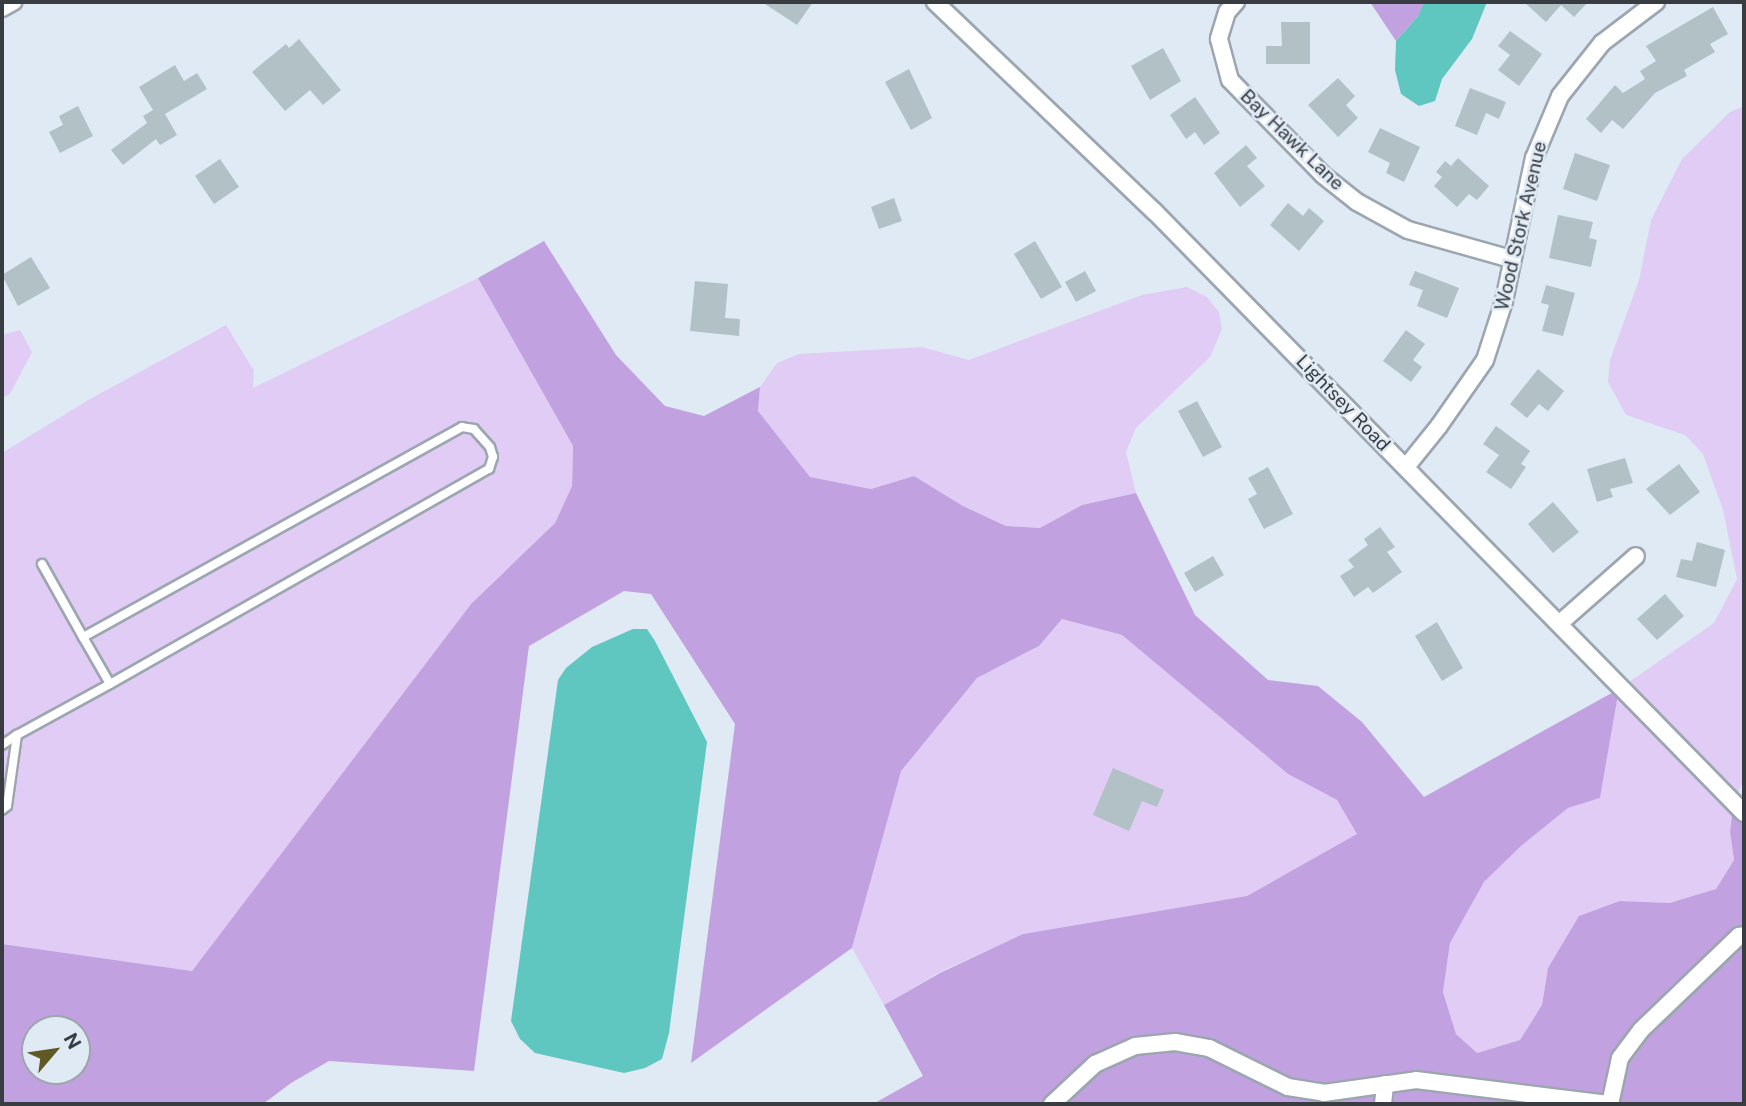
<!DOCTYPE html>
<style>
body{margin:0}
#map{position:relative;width:1746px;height:1106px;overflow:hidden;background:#e0eaf5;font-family:"Public Sans",sans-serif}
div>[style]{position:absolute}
.green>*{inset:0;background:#e1ccf5}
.forest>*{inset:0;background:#c2a1e1}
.water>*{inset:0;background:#5fc6c0}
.building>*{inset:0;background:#b1c1c6}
.roads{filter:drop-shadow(2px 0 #9ca6b0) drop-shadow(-2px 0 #9ca6b0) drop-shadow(0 2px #9ca6b0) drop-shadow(0 -2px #9ca6b0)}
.service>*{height:8px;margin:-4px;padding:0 4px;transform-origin:4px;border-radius:4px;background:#fff}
.minor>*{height:16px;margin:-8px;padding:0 8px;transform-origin:8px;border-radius:8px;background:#fff}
span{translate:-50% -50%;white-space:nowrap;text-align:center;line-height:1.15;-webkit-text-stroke:5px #e0eaf5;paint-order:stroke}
.street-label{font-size:19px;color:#393d41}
.frame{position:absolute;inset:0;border:4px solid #393d41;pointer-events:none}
.north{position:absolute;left:21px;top:1015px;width:70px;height:70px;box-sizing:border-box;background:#e0eaf5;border:2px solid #9da5ad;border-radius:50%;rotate:61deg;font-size:19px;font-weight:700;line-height:28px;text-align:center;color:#393d41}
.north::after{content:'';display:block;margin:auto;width:24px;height:32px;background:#5f5925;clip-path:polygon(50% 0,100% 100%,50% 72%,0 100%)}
</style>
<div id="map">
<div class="green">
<i style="clip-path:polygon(1744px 106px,1744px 779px,1733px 805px,1730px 832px,1734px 860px,1716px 889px,1691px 899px,1670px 903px,1620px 901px,1548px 968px,1542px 1005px,1520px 1040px,1477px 1053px,1456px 1034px,1443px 992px,1450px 943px,1484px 882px,1521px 846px,1568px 808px,1600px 798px,1619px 689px,1714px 623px,1737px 579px,1723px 510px,1703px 454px,1685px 435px,1626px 415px,1608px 382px,1610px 360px,1639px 280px,1651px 220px,1682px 159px,1730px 112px)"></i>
<i style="clip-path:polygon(478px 278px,573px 446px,572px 486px,555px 523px,471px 604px,192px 971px,2px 944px,2px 453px,90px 399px,226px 325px,254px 371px,253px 388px)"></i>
<i style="clip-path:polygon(1187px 287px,1207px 297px,1219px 312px,1222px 329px,1210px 357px,1136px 428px,1126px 452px,1136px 493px,1082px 505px,1041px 528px,1007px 526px,963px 506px,914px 476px,871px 489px,810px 477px,758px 411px,760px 387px,777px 363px,799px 354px,922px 347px,969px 360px,1142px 295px)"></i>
<i style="clip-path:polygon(20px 330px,32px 352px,10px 394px,2px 398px,2px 335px)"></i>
<i style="clip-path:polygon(1062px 619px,1122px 635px,1288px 774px,1337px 800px,1358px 834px,1247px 896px,1023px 934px,940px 972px,884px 1005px,852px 948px,900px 771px,977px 678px,1039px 646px)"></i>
</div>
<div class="forest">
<i style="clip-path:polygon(1370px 2px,1424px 2px,1418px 16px,1396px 41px)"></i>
<i style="clip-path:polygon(evenodd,544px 241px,616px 355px,665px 406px,704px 416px,760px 387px,758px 411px,810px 477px,871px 489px,914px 476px,963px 506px,1006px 526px,1040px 528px,1082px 505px,1136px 493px,1195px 615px,1268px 680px,1318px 686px,1362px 722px,1424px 797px,1619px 689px,1600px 798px,1568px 808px,1521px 846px,1484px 882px,1450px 943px,1443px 992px,1456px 1034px,1477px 1053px,1520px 1040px,1542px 1005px,1548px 968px,1579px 916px,1620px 901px,1670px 903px,1716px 889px,1734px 860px,1730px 832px,1733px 805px,1744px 816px,1744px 1104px,873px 1104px,923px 1076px,884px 1005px,940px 973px,1023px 934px,1247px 896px,1357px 834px,1337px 800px,1288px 774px,1122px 635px,1062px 619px,1039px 646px,977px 678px,901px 771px,852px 948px,691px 1063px,735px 724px,651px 594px,624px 591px,529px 646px,474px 1071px,329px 1061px,291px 1083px,263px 1104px,2px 1104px,2px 944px,192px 971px,471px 604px,555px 523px,572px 486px,573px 446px,478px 278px,544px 241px,35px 1029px,77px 1029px,77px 1071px,35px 1071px,35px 1029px)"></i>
</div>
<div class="water">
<i style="clip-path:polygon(1424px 2px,1487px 2px,1472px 39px,1442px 79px,1435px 101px,1419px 106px,1401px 94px,1395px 70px,1396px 41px,1418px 16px)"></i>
<i style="clip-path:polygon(633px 629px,647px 629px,655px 641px,707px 742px,669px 1033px,662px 1059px,645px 1068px,624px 1073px,535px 1053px,520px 1039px,511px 1021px,558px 680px,566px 668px,592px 647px)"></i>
</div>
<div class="building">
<i style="clip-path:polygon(762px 2px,813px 2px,797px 25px)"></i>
<i style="clip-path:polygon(1524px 2px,1588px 2px,1574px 17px,1561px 5px,1546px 22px)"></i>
<i style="clip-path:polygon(1713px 7px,1728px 34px,1710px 44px,1715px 52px,1684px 70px,1687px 76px,1655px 93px,1623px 129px,1612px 120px,1601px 133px,1586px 119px,1615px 85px,1623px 93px,1645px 79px,1640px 71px,1656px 61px,1646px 46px)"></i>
<i style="clip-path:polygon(1281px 22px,1310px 22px,1310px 64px,1266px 64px,1266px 46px,1282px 46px)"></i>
<i style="clip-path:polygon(1510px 31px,1542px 54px,1519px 86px,1498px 70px,1510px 55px,1498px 46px)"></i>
<i style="clip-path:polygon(299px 39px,341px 90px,323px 105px,310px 90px,285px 111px,252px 72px,286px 44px,289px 48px)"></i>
<i style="clip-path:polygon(1163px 48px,1181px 81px,1150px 100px,1131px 66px)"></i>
<i style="clip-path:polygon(175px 65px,184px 81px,197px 73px,207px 89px,165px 114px,177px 135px,160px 145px,156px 139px,123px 165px,111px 150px,147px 123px,143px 116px,153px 110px,139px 87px)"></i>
<i style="clip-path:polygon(909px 69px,932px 118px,911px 130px,885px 82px)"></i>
<i style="clip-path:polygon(1338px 78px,1355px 96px,1346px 105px,1358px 118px,1338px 137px,1308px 105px)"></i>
<i style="clip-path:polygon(1470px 88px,1506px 102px,1499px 119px,1486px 113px,1477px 135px,1455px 126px)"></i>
<i style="clip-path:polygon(1195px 97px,1220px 133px,1204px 145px,1195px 132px,1186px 139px,1170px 115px)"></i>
<i style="clip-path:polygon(78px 106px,93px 136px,60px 153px,49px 132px,63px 125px,59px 116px)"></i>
<i style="clip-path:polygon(1380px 128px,1420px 147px,1404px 182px,1386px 173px,1390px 163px,1368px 152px)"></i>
<i style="clip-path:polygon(1246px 145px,1257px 158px,1247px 166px,1265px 186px,1240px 207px,1214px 173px)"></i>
<i style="clip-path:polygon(1575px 153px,1610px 165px,1597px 201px,1563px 189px)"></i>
<i style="clip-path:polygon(1458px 158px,1489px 186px,1477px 200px,1469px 194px,1457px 207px,1434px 186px,1442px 177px,1436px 172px,1445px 161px,1451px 166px)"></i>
<i style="clip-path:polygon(220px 159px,239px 187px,214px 204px,195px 176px)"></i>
<i style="clip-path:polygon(894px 198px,902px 221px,879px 229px,871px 207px)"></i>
<i style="clip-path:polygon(1288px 203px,1303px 216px,1309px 208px,1324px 221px,1299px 251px,1270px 225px)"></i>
<i style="clip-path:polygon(1558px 215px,1593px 222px,1589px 238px,1597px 240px,1591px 267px,1549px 258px)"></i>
<i style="clip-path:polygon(1035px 241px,1062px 287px,1041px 299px,1014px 254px)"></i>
<i style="clip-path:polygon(31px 257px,50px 288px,18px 306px,2px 275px)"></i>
<i style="clip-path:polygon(1085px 271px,1096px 291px,1076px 302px,1065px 282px)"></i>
<i style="clip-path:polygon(1415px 271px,1459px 288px,1447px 318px,1417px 306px,1423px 290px,1409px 285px)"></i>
<i style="clip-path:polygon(695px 281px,728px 284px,725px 318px,740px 319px,739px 336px,690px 331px)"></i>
<i style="clip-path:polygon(1546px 285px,1575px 293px,1563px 336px,1542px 331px,1549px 305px,1541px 303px)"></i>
<i style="clip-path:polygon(1406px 330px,1425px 344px,1413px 360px,1422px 367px,1411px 382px,1383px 361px)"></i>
<i style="clip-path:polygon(1538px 369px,1564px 391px,1548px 411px,1539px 404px,1527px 418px,1510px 404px)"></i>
<i style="clip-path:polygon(1197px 401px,1222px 447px,1203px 457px,1178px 411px)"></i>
<i style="clip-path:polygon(1496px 426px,1530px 451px,1521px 464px,1526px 467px,1511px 489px,1486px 472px,1499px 455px,1483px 444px)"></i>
<i style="clip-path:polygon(1625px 458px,1633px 483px,1610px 489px,1613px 497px,1597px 502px,1587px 469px)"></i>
<i style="clip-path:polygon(1679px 464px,1700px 492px,1670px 515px,1646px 489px)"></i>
<i style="clip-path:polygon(1268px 467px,1293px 514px,1264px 529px,1248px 499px,1257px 494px,1248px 478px)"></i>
<i style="clip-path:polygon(1553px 502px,1579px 532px,1553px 553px,1528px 524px)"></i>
<i style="clip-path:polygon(1380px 527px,1395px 547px,1387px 552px,1402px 572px,1373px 593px,1368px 587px,1354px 597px,1340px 576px,1354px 567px,1348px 560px,1368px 545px,1364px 539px)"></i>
<i style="clip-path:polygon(1697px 542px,1725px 550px,1716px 587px,1676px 577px,1681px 559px,1692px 561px)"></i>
<i style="clip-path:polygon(1213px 556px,1224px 575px,1195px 592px,1184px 573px)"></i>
<i style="clip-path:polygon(1665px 594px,1684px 616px,1657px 640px,1637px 619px)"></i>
<i style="clip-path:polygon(1437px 622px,1463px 668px,1442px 681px,1415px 636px)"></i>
<i style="clip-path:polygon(1113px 768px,1164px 790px,1157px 807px,1142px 801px,1129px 831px,1093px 815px)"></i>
</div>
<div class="roads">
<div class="service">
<i style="left:42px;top:564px;width:84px;rotate:60.7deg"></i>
<i style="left:2px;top:745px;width:18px;rotate:-34deg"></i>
<i style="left:17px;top:735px;width:106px;rotate:-28.7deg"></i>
<i style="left:110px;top:684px;width:436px;rotate:-29.6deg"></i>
<i style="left:489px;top:469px;width:13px;rotate:-72deg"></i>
<i style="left:493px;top:457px;width:10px;rotate:-107deg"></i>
<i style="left:490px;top:447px;width:24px;rotate:-132deg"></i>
<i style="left:474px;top:429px;width:12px;rotate:-171deg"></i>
<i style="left:462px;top:427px;width:433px;rotate:151deg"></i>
<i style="left:83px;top:637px;width:54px;rotate:60.1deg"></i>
<i style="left:2px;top:810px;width:6px;rotate:-39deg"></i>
<i style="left:7px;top:806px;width:72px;rotate:-82deg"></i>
</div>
<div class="minor">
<i style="left:935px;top:2px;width:303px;rotate:43.7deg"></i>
<i style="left:1154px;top:211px;width:843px;rotate:45.58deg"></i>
<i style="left:1236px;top:2px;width:13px;rotate:132deg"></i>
<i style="left:1227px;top:12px;width:28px;rotate:107deg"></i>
<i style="left:1219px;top:39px;width:42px;rotate:75deg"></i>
<i style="left:1230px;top:80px;width:133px;rotate:45.6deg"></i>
<i style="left:1323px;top:175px;width:43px;rotate:38.5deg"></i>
<i style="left:1357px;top:202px;width:58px;rotate:28.8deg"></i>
<i style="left:1408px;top:230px;width:107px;rotate:15.7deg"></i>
<i style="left:2px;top:8px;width:13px;rotate:-29deg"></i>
<i style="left:1406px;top:467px;width:53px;rotate:-51.2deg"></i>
<i style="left:1439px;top:426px;width:80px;rotate:-55.1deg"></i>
<i style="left:1485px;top:360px;width:62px;rotate:-72.1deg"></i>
<i style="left:1504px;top:301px;width:146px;rotate:-78.2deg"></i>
<i style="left:1534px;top:158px;width:67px;rotate:-67.2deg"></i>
<i style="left:1560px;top:96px;width:68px;rotate:-51.6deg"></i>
<i style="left:1602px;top:43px;width:68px;rotate:-37.2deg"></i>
<i style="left:1560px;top:623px;width:101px;rotate:-41.4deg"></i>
<i style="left:1052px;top:1104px;width:59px;rotate:-42.9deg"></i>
<i style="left:1095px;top:1064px;width:44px;rotate:-24.2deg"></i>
<i style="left:1135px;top:1046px;width:40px;rotate:-5.7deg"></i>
<i style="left:1175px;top:1042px;width:35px;rotate:10deg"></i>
<i style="left:1209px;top:1048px;width:88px;rotate:26.3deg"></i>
<i style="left:1288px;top:1087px;width:36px;rotate:9deg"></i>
<i style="left:1324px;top:1093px;width:93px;rotate:-8deg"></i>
<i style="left:1416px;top:1080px;width:194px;rotate:7.1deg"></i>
<i style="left:1383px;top:1104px;width:20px;rotate:-84deg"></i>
<i style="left:1610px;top:1104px;width:47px;rotate:-77.7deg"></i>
<i style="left:1620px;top:1058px;width:35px;rotate:-53deg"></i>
<i style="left:1641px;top:1030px;width:136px;rotate:-43.8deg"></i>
<i style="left:1739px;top:936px;width:5px;rotate:-11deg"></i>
</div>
</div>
<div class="street-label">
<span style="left:1292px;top:140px;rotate:44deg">Bay Hawk Lane</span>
<span style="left:1521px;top:226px;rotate:-77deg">Wood Stork Avenue</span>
<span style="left:1343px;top:403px;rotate:46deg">Lightsey Road</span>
</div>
<div class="frame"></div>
<div class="north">N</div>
</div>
